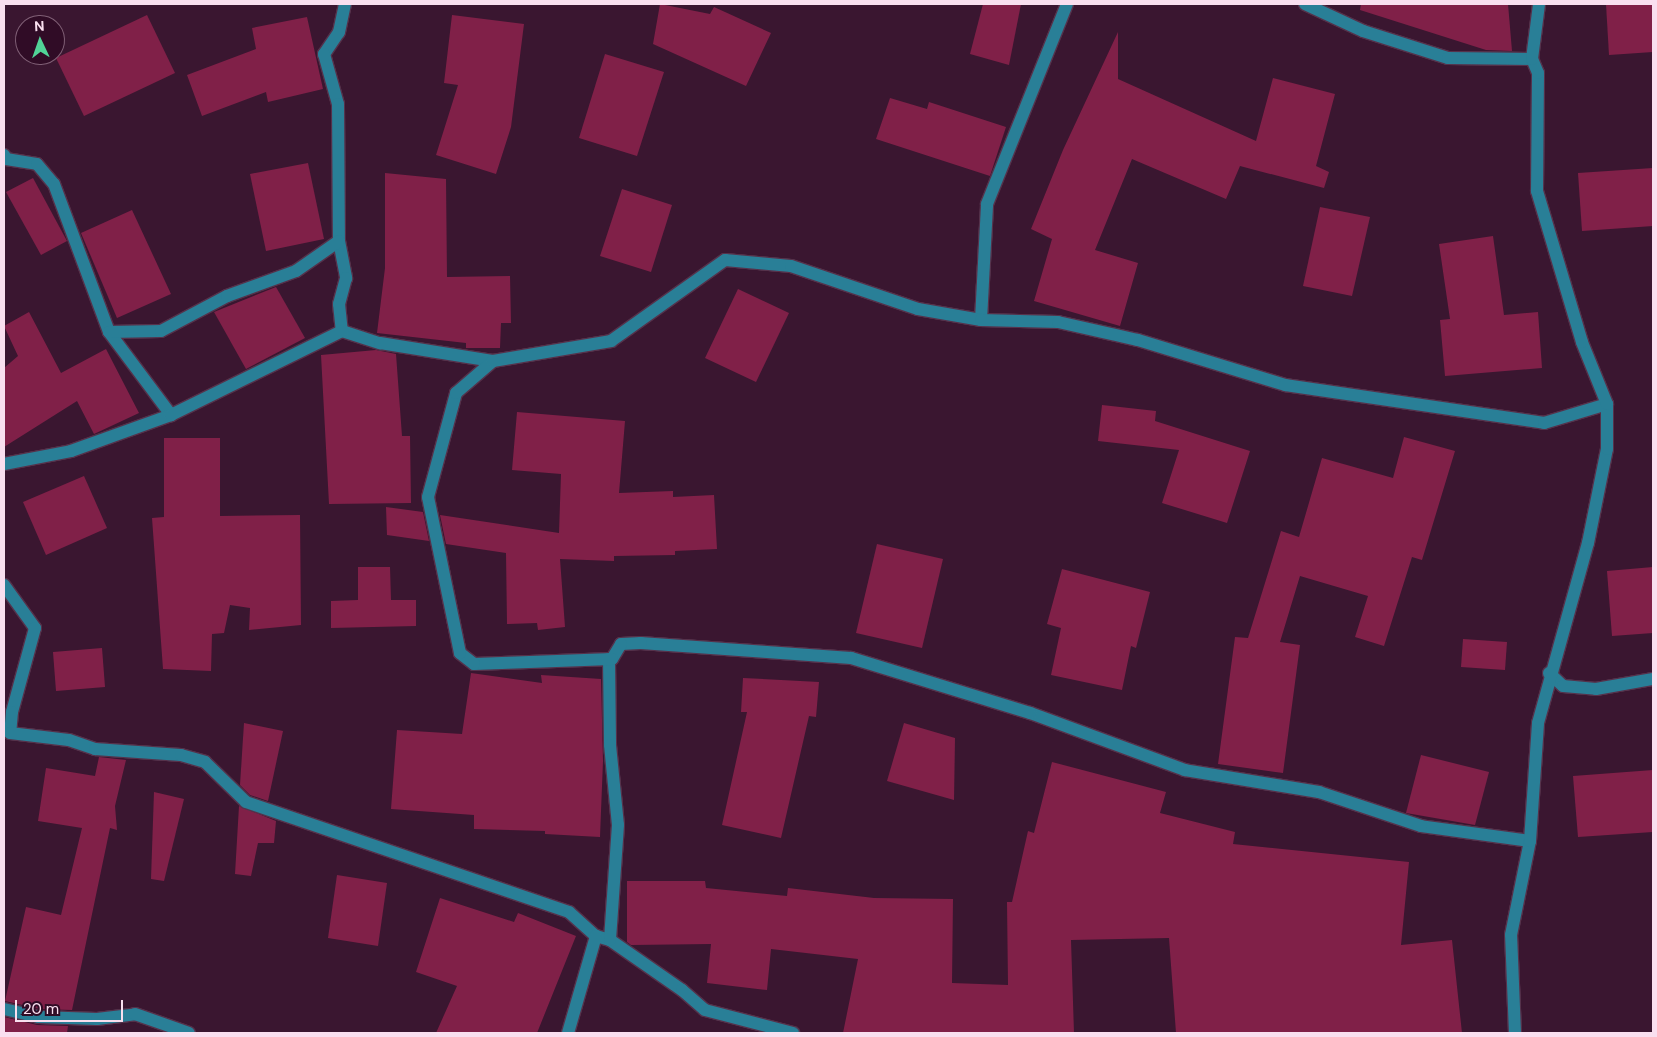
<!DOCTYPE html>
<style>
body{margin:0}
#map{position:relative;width:1657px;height:1037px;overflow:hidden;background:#3a1630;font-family:"DM Sans",sans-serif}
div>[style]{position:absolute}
.building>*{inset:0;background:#802048}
.roads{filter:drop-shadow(1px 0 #55324b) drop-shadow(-1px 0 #55324b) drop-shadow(0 1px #55324b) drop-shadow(0 -1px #55324b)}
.minor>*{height:12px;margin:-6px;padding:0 6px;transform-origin:6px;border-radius:6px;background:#297f97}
span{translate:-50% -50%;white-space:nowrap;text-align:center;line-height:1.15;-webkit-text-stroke:4.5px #300c26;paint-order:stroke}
.frame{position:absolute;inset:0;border:5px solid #f9dfef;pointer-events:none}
.north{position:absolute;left:15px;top:15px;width:50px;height:50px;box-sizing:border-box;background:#300c26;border:1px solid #806076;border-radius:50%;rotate:357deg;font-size:14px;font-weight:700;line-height:20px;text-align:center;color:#f9dfef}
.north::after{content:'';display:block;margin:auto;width:18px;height:22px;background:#51d397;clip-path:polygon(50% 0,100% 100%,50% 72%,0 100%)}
.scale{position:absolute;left:15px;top:1000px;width:108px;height:22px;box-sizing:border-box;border:2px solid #f9dfef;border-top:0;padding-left:6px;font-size:15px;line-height:18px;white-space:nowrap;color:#f9dfef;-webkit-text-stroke:4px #300c26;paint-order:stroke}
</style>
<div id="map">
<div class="building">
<i style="clip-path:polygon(660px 4px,710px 14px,714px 7px,771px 33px,746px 86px,653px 44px)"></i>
<i style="clip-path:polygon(983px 4px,1021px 4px,1009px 65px,970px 54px)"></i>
<i style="clip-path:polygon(1361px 4px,1508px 4px,1512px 51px,1486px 50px,1360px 10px)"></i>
<i style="clip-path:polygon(1606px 4px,1653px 4px,1653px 52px,1609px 55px)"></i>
<i style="clip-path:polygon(147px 15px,175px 73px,84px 116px,56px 58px)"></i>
<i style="clip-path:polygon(452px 15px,524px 24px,511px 127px,496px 174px,436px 155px,458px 85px,444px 83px)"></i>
<i style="clip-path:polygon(307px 17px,323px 89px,268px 102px,266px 92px,202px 116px,187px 75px,256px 49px,252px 28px)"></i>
<i style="clip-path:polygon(1118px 32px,1118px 79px,1256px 141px,1273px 78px,1335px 94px,1316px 166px,1329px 172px,1324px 188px,1240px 166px,1226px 199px,1132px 159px,1095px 250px,1138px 263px,1120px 326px,1034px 301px,1052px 239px,1031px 229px,1063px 150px)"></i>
<i style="clip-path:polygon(605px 54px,664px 72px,637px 156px,579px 138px)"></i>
<i style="clip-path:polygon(890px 98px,927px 109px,929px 102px,1006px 127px,990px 176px,876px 139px)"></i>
<i style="clip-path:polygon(308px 163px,324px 239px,266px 251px,250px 174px)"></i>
<i style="clip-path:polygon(1653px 168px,1653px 226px,1582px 231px,1578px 173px)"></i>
<i style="clip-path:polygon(385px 173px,446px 179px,447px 277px,510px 276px,511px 323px,501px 323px,500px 348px,466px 348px,466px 343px,377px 333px,385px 268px)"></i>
<i style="clip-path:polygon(33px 178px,67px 241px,41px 255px,6px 192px)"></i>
<i style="clip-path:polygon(622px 189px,672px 205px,651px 272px,600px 256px)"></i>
<i style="clip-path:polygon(1320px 207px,1370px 217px,1352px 296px,1303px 286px)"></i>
<i style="clip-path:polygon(132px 210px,171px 294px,117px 318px,81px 233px)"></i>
<i style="clip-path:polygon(1493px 236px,1504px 315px,1538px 312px,1542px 368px,1445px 376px,1440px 320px,1450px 319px,1439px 244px)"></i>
<i style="clip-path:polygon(276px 287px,305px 338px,246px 369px,214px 312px)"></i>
<i style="clip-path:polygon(738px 289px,789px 313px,756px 382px,705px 358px)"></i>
<i style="clip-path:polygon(29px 312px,61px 373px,106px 349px,139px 413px,94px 434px,77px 401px,4px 447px,4px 368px,18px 356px,4px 326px)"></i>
<i style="clip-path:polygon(376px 350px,396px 354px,402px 436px,410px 436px,411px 503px,329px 504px,321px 355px)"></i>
<i style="clip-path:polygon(1102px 405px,1156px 411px,1155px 421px,1250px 451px,1227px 523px,1162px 503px,1179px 450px,1098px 441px)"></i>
<i style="clip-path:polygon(517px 412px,625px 421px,619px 493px,673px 491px,673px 497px,714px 495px,717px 549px,675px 551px,675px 555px,614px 556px,614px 561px,560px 559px,565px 627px,538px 630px,537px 623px,507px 624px,506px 553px,446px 544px,440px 515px,559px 533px,561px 474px,512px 470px)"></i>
<i style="clip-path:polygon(1404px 437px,1455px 451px,1422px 560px,1412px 557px,1384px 646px,1355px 637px,1368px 596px,1300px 576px,1280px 642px,1300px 645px,1283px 773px,1218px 764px,1235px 637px,1248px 638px,1281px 531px,1299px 537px,1322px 458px,1393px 478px)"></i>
<i style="clip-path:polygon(164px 438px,220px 438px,220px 516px,300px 515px,301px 625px,249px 630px,250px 608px,230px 605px,224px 633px,212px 634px,211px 671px,163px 669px,152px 518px,164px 517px)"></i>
<i style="clip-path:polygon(84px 476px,107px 528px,46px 555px,23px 502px)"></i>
<i style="clip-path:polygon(386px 507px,423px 512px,429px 541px,387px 535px)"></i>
<i style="clip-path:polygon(877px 544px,943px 559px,922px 648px,856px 633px)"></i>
<i style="clip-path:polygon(358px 567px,390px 567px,391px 600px,416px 600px,416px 626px,331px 628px,331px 601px,358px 600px)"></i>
<i style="clip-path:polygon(1653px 567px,1653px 633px,1612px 636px,1607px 571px)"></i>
<i style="clip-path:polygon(1062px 569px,1150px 592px,1136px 648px,1131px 646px,1122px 690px,1051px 675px,1061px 628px,1047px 624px)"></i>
<i style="clip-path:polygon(1463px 639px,1507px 642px,1505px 670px,1461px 667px)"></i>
<i style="clip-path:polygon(102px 648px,105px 687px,56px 691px,53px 652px)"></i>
<i style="clip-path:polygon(471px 673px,542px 683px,541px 675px,601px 679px,603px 761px,600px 837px,545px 834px,545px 831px,474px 829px,474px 815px,391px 809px,397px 730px,462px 734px)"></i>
<i style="clip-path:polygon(743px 678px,819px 682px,816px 717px,809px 716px,781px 838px,722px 825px,747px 712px,741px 712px)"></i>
<i style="clip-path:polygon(244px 723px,283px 731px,268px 801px,250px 795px,240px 785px)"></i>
<i style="clip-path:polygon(904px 723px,955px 738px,954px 800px,887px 781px)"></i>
<i style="clip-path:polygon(1421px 755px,1489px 772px,1475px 825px,1406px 813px)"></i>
<i style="clip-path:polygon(99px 757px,126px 760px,115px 806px,117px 830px,110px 828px,72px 1010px,40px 1009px,5px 1001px,26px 907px,61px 915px,82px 828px,38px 821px,46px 768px,95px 776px)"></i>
<i style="clip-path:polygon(1052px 762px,1166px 792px,1160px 813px,1235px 832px,1233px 844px,1409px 862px,1401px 945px,1452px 940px,1462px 1033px,1176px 1033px,1169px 938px,1071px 940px,1074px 1033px,843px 1033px,858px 959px,771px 949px,767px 990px,707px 983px,711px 944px,631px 945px,627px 942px,627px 881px,705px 881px,706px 888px,787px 896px,788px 888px,874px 898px,953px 899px,952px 983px,1008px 985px,1007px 902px,1012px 902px,1028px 831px,1034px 833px)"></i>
<i style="clip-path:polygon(1653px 770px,1653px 832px,1578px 837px,1573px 776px)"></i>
<i style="clip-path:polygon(154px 792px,184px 799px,164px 881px,151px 879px)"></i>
<i style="clip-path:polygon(239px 806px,276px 821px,274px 843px,258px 843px,251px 876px,235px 874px)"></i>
<i style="clip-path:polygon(337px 875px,387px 883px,378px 946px,328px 938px)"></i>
<i style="clip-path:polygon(440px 898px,514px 922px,518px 913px,576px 936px,537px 1033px,436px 1033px,457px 986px,416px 972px)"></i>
<i style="clip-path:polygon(4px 1017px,37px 1025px,68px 1026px,67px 1033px,4px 1033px)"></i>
</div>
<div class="roads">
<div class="minor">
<i style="left:345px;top:4px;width:29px;rotate:102deg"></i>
<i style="left:339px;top:32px;width:27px;rotate:124deg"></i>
<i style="left:324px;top:54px;width:52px;rotate:74.4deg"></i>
<i style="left:338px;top:104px;width:137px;rotate:89.6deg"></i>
<i style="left:339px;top:241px;width:38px;rotate:79deg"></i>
<i style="left:346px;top:278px;width:27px;rotate:105deg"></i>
<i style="left:339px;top:304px;width:27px;rotate:84deg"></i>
<i style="left:342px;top:331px;width:40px;rotate:18deg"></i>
<i style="left:380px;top:343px;width:114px;rotate:9.1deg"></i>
<i style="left:1305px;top:4px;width:64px;rotate:25deg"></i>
<i style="left:1363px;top:31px;width:89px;rotate:17.6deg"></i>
<i style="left:1448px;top:58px;width:84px;rotate:0.7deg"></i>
<i style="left:4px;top:155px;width:4px;rotate:63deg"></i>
<i style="left:6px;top:159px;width:31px;rotate:9deg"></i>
<i style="left:37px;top:164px;width:26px;rotate:50deg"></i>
<i style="left:54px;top:184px;width:158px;rotate:69.6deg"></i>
<i style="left:109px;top:332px;width:104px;rotate:53.2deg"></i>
<i style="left:981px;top:320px;width:116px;rotate:-87deg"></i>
<i style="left:987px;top:204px;width:215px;rotate:-68.2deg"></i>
<i style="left:109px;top:332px;width:52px;rotate:-1.1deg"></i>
<i style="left:161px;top:331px;width:75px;rotate:-27.9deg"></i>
<i style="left:227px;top:296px;width:73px;rotate:-19.9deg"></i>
<i style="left:296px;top:271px;width:52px;rotate:-34.9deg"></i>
<i style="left:4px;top:464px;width:68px;rotate:-11deg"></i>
<i style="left:71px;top:451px;width:106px;rotate:-19.8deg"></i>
<i style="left:171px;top:415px;width:191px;rotate:-26.2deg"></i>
<i style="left:4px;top:585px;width:53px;rotate:54.2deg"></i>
<i style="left:35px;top:628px;width:87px;rotate:105.3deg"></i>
<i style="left:12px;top:712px;width:21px;rotate:95deg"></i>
<i style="left:10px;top:733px;width:59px;rotate:6.8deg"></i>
<i style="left:69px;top:740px;width:28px;rotate:19deg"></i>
<i style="left:95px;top:749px;width:86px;rotate:4deg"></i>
<i style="left:181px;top:755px;width:25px;rotate:16deg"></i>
<i style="left:205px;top:762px;width:57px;rotate:44.3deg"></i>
<i style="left:246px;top:802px;width:341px;rotate:18.8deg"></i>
<i style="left:569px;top:912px;width:36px;rotate:42deg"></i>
<i style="left:596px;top:936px;width:15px;rotate:16deg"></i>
<i style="left:610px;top:940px;width:88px;rotate:34.8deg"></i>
<i style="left:682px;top:990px;width:30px;rotate:41deg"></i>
<i style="left:705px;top:1010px;width:91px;rotate:14.6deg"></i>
<i style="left:609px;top:659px;width:86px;rotate:89.3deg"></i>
<i style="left:610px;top:745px;width:80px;rotate:84.3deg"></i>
<i style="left:618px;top:825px;width:115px;rotate:94deg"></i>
<i style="left:1549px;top:673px;width:19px;rotate:43deg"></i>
<i style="left:1563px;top:686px;width:33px;rotate:5deg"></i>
<i style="left:1596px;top:689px;width:58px;rotate:-10deg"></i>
<i style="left:1530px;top:841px;width:110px;rotate:-172.2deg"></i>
<i style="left:1421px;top:826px;width:108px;rotate:-161.6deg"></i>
<i style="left:1319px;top:792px;width:136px;rotate:-170.7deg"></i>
<i style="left:1185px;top:770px;width:165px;rotate:-159.8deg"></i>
<i style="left:1030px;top:713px;width:187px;rotate:-162.9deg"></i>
<i style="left:851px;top:658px;width:211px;rotate:-175.9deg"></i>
<i style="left:641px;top:643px;width:20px;rotate:177deg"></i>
<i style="left:621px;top:644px;width:17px;rotate:121deg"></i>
<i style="left:612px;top:659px;width:138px;rotate:177.9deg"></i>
<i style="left:474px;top:664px;width:18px;rotate:-142deg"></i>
<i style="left:460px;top:653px;width:159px;rotate:-101.6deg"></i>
<i style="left:428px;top:497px;width:108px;rotate:-74.9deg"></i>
<i style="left:456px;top:393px;width:49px;rotate:-40.9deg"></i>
<i style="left:493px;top:361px;width:120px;rotate:-9.6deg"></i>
<i style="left:611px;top:341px;width:140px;rotate:-35.4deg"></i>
<i style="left:725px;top:260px;width:66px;rotate:5.2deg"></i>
<i style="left:791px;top:266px;width:134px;rotate:18.7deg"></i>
<i style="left:918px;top:309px;width:64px;rotate:9.9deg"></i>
<i style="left:981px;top:320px;width:77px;rotate:1.5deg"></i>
<i style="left:1058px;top:322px;width:82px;rotate:12.7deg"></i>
<i style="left:1138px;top:340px;width:154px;rotate:17deg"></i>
<i style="left:1285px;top:385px;width:262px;rotate:8.3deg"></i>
<i style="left:1544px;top:423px;width:66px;rotate:-16.8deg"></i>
<i style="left:4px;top:1009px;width:36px;rotate:13deg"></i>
<i style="left:39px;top:1017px;width:58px;rotate:2deg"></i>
<i style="left:97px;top:1019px;width:38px;rotate:-7deg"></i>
<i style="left:135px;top:1014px;width:57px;rotate:19.4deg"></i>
<i style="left:568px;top:1033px;width:101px;rotate:-73.9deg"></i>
<i style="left:1515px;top:1033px;width:98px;rotate:-92.3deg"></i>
<i style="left:1511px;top:935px;width:96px;rotate:-78.6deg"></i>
<i style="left:1530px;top:841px;width:118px;rotate:-86.1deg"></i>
<i style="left:1538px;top:723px;width:187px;rotate:-74.5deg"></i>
<i style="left:1588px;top:543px;width:96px;rotate:-78.6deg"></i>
<i style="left:1607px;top:449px;width:45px;rotate:-90deg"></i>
<i style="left:1607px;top:404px;width:67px;rotate:-112deg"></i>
<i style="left:1582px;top:342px;width:158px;rotate:-106.6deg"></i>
<i style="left:1537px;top:191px;width:118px;rotate:-89.5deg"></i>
<i style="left:1538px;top:73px;width:15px;rotate:-113deg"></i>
<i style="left:1532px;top:59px;width:55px;rotate:-82.7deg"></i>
</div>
</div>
<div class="frame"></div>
<div class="north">N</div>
<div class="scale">20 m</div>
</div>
